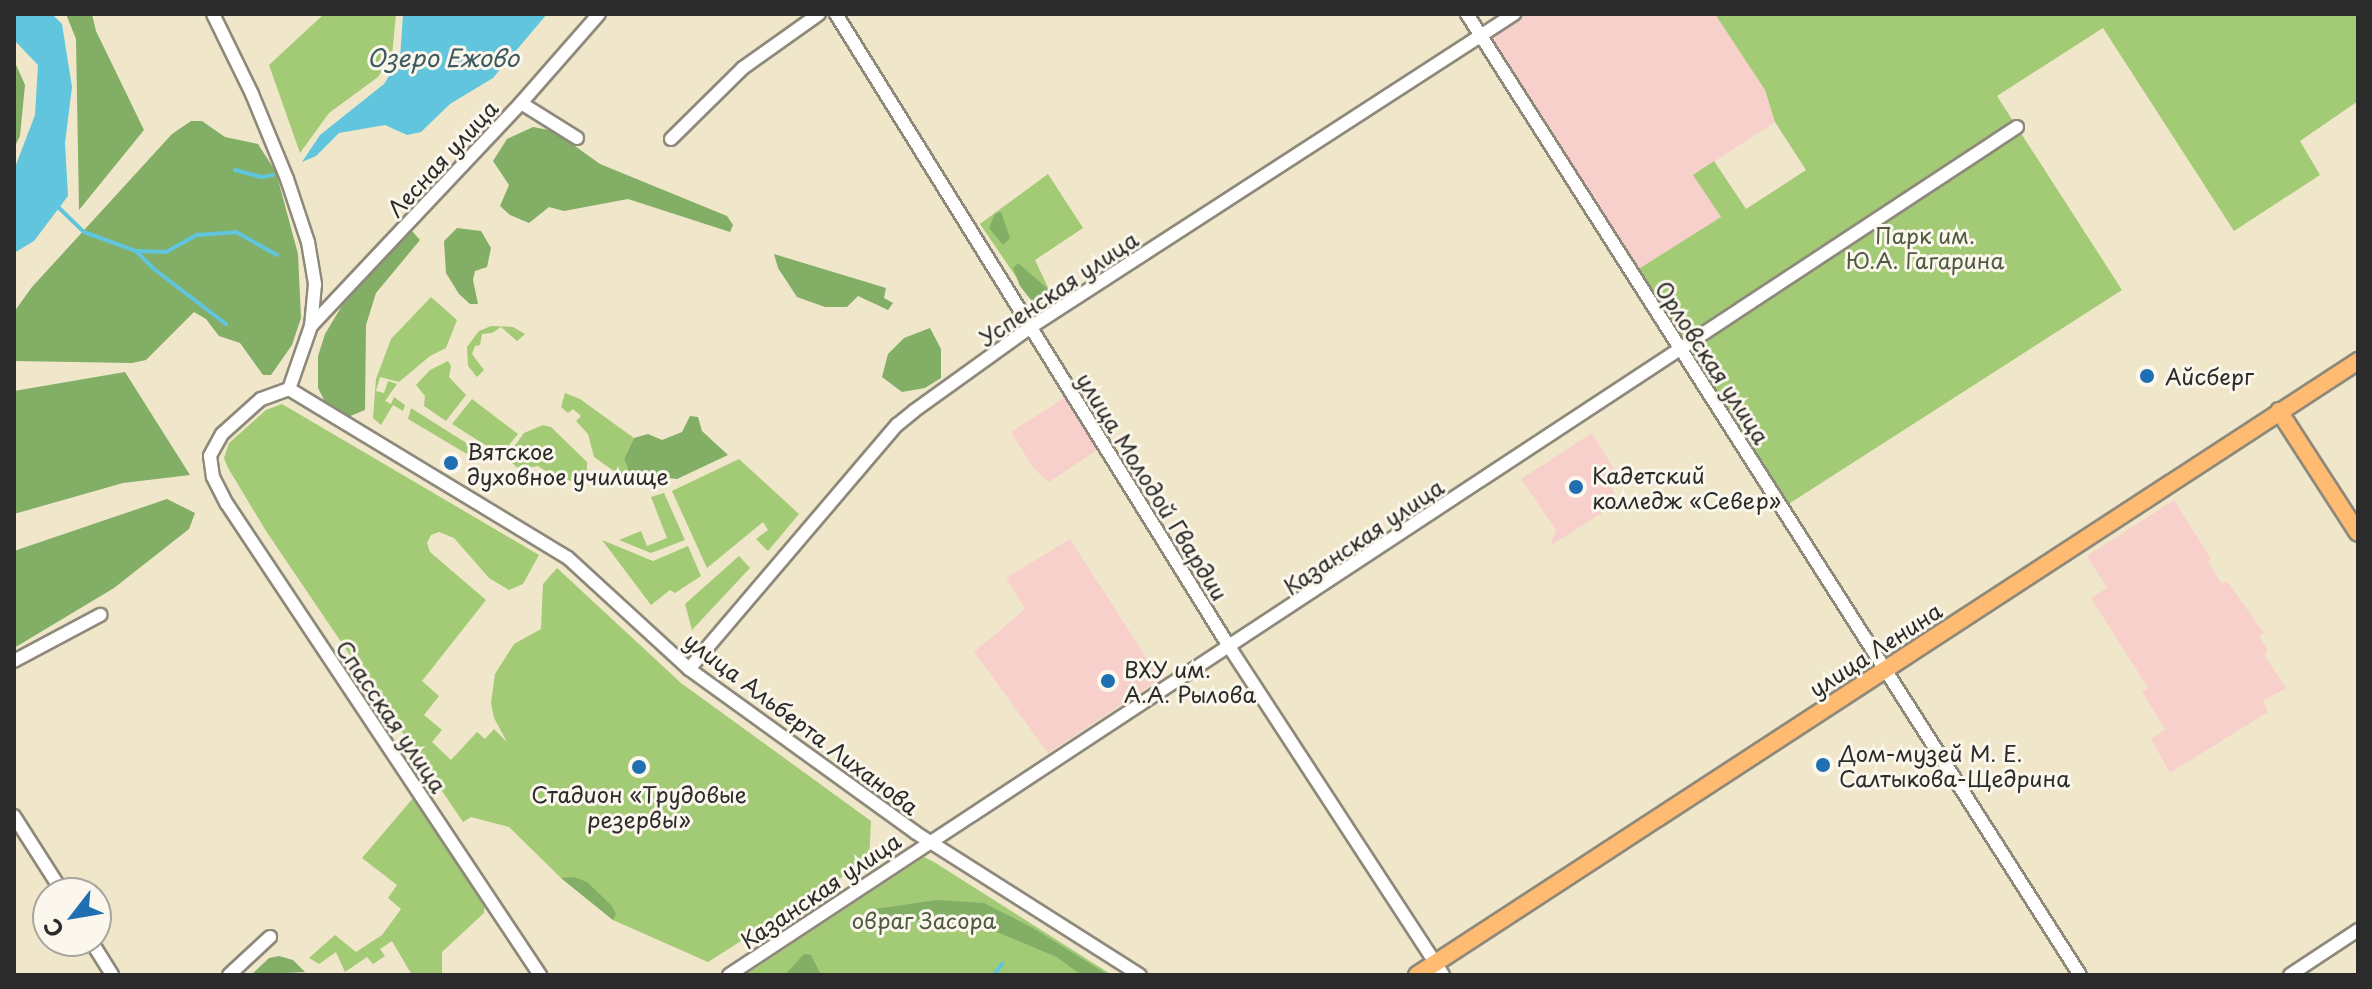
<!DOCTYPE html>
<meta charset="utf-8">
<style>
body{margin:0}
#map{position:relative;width:2372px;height:989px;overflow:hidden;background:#f0e7cb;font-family:"Playpen Sans",sans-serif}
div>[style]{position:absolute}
.built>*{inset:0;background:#f7d0cb}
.green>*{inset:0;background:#a3ca75}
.forest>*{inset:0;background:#82ae66}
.water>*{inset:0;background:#60c5dd}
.stream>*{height:4px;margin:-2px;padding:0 2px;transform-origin:2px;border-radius:2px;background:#60c5dd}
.roads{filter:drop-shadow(2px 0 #8e897b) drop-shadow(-2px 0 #8e897b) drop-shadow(0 2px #8e897b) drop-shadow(0 -2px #8e897b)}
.minor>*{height:12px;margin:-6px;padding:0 6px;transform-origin:6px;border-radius:6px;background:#fff}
.major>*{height:16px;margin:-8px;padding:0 8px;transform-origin:8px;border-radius:8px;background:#ffbb71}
.dots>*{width:22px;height:22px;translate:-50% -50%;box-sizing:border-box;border:4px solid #fbf7ec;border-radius:50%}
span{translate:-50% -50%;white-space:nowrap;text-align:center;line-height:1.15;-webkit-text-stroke:6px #fbf7ec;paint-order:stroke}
.street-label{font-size:22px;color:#2b2b2b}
.park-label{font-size:22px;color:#4f5b41}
.poi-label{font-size:22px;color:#2b2b2b}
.left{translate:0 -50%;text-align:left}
.water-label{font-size:24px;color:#3b5960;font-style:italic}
.frame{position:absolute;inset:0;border:16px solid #2b2b2b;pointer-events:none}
.north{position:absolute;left:32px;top:877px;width:80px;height:80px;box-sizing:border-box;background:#fbf7ec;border:2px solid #a8a59f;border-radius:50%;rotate:239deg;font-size:22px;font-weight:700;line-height:32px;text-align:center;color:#2b2b2b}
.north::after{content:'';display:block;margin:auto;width:28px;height:36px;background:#1f6fb2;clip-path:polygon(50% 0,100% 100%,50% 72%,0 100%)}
</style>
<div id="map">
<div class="built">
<i style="clip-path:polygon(1526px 14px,1715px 14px,1765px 90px,1775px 122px,1694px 175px,1721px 217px,1637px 270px,1494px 48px,1496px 33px)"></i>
<i style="clip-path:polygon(1067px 396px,1100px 448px,1049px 482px,1033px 468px,1011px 432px)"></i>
<i style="clip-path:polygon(1592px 433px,1620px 478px,1610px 484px,1615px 494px,1600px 504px,1605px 511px,1550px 546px,1556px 530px,1521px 479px)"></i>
<i style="clip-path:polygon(2174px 500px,2211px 559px,2208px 562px,2222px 584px,2227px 581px,2264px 633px,2259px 637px,2267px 649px,2265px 656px,2286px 688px,2263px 701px,2268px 712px,2170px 773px,2151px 739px,2165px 729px,2142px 692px,2148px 688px,2091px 598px,2107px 588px,2087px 556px)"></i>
<i style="clip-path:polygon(1070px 539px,1160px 679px,1048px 753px,974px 652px,1025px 609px,1006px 578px)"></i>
</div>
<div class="green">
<i style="clip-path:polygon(324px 14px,396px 14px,392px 56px,378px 77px,329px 113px,300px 153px,269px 65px)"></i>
<i style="clip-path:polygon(1715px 14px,2358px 14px,2358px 101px,2300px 141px,2320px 175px,2234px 231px,2103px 28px,1997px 96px,2122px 290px,1787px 505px,1637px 270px,1721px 217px,1693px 175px,1714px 161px,1746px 209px,1806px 170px,1775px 122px,1765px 90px)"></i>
<i style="clip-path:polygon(1048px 174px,1083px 228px,1035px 260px,1052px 296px,1038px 309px,980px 224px)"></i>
<i style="clip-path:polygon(431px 297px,457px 320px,446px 348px,430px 356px,399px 382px,380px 377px,376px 391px,384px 393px,388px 381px,397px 384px,385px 401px,391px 404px,394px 397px,405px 405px,403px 411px,393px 405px,381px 425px,373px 418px,376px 379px,391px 339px)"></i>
<i style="clip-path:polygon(491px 326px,513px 327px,525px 334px,517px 341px,501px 327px,492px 333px,482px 334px,480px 345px,475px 346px,472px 354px,484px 370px,477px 377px,468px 366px,467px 347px,479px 331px)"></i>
<i style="clip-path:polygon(448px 361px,451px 366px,449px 377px,466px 395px,446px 421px,424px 406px,425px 396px,416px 385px,430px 370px)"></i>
<i style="clip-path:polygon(565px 393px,580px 399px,634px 438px,624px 459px,630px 474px,649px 479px,621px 476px,594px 457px,588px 434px,576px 421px,581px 416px,573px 409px,568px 413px,561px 407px)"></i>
<i style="clip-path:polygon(472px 399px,518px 434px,501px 455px,452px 424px)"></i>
<i style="clip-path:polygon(282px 404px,539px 555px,523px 584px,509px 590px,489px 578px,454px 538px,439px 532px,431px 535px,427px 543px,430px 552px,486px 600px,422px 681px,439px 696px,424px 715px,442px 730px,432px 742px,451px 760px,477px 732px,485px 739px,494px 729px,507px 742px,494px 718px,491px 703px,495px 674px,514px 644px,541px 629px,543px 584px,557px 568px,681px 683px,871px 821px,869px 860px,708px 962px,613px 920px,561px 878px,509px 827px,471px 817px,463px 822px,266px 531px,228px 468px,224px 458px,229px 443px,266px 410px)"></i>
<i style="clip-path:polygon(411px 408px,471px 446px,467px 454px,408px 419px)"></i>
<i style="clip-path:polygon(543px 425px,551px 427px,587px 462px,587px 475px,582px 483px,557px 478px,538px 466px,519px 469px,506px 458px,524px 433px)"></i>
<i style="clip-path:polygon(739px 459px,799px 514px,768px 551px,756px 539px,768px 530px,763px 522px,707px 568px,672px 491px)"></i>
<i style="clip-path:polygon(664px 493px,685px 540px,651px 553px,619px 540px,641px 531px,647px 546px,667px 538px,651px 497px)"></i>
<i style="clip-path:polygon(602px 540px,653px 561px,688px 546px,701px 576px,675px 593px,670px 590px,651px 605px)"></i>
<i style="clip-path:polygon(739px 556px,750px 568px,692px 630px,685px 604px)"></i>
<i style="clip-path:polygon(414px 797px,485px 902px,484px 913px,442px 952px,442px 975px,412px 975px,392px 941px,380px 949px,385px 956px,373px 964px,367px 957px,345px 972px,336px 952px,319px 964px,309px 958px,335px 935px,356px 952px,382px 935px,401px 909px,388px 898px,397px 885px,362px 858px)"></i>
<i style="clip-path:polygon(924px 857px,934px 862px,1112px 975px,745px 975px)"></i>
</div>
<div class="forest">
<i style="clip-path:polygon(66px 14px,92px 14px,96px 31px,144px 130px,79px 210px,76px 39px)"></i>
<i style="clip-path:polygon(14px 60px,25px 85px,20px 136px,14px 148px)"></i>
<i style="clip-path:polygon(191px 121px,202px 121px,225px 137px,258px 144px,276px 172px,298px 254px,301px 318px,292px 345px,271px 375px,263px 375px,240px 343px,219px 336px,206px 319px,194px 312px,146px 360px,132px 363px,14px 361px,14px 312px,32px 287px,172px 134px)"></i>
<i style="clip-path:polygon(533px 127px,554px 131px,600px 164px,727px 216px,733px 225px,730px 232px,628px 199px,564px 211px,549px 207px,529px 223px,510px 215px,500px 206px,509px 185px,493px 161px,507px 139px)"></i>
<i style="clip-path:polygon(1001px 212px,1010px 238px,1003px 245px,989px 228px,995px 214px)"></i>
<i style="clip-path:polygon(457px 228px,481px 231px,491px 248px,487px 267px,475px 271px,473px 280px,478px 304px,470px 304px,459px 294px,446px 273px,444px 241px)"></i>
<i style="clip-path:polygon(412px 231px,420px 240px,376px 293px,366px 325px,365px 410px,348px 417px,326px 404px,318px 388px,318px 356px,325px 334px,343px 304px)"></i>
<i style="clip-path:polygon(774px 254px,886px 288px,884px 298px,893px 303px,888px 310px,858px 296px,847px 307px,825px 307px,797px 297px,778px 268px)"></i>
<i style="clip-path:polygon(1018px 263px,1048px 289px,1050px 294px,1044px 293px,1042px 304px,1034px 304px,1020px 286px,1013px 268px)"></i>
<i style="clip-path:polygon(930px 328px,941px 349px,941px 378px,925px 388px,902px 392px,882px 377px,888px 354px,904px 338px)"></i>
<i style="clip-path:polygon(125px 372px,190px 475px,123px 483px,14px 514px,14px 391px)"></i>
<i style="clip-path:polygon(690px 416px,698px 417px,702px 431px,728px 455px,677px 479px,630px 474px,624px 459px,634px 438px,648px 434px,662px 440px,682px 432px)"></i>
<i style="clip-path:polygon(167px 499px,195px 513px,189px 529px,114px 588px,14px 648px,14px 551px)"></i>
<i style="clip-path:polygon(574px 877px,587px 882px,611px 905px,616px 914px,613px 920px,561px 878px)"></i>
<i style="clip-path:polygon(937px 900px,984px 903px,1033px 928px,1108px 975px,1081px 975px,1057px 957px,975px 923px,946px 927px,932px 922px,888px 919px,856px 928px,865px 913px,875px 909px)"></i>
<i style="clip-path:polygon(804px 954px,811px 955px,821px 975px,785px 975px)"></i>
<i style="clip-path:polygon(279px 956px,293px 960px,305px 972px,251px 975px,269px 958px)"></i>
</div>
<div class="water">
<i style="clip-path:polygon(14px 14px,52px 14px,62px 24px,72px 87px,65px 143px,68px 196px,34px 241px,14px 253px,14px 170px,35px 115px,38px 65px,14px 40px)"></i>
<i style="clip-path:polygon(403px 14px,547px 14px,493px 78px,450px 104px,421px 132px,407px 135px,385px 125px,339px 133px,316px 156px,302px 162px,320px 135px,384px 84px,400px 59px)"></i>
</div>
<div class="stream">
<i style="left:235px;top:170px;width:27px;rotate:15deg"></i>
<i style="left:261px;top:177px;width:12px;rotate:-9deg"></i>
<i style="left:56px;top:205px;width:39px;rotate:44deg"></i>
<i style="left:84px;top:232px;width:55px;rotate:20.1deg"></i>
<i style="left:136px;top:251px;width:30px;rotate:2deg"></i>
<i style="left:166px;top:252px;width:35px;rotate:-29deg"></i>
<i style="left:197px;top:235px;width:39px;rotate:-4deg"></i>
<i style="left:236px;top:232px;width:47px;rotate:29.3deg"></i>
<i style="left:136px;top:251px;width:25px;rotate:45deg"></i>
<i style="left:154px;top:269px;width:91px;rotate:37.4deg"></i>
<i style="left:994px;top:975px;width:14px;rotate:-54deg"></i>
</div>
<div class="roads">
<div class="minor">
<i style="left:213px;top:14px;width:89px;rotate:64deg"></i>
<i style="left:252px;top:94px;width:92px;rotate:67.6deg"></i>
<i style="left:287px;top:179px;width:66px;rotate:71.6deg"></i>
<i style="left:308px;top:242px;width:43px;rotate:80.5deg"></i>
<i style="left:315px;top:284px;width:42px;rotate:95.4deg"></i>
<i style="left:311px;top:326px;width:67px;rotate:109.2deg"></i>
<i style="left:289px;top:389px;width:30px;rotate:160deg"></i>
<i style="left:261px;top:399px;width:52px;rotate:138.1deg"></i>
<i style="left:222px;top:434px;width:25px;rotate:119deg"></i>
<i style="left:210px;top:456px;width:21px;rotate:82deg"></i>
<i style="left:213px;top:477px;width:30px;rotate:63deg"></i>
<i style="left:227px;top:504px;width:566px;rotate:56.39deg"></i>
<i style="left:836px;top:14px;width:746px;rotate:58.14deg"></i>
<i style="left:1230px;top:648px;width:390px;rotate:56.9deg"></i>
<i style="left:1467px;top:14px;width:1140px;rotate:57.47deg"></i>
<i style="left:521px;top:103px;width:66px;rotate:32deg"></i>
<i style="left:671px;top:139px;width:101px;rotate:-44.6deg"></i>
<i style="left:743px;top:68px;width:93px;rotate:-35.4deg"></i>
<i style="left:311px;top:326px;width:306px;rotate:-46.7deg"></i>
<i style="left:521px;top:103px;width:118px;rotate:-48.8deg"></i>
<i style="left:289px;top:389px;width:326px;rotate:31.2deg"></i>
<i style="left:568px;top:558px;width:164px;rotate:42.5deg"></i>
<i style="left:689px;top:669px;width:280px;rotate:35.8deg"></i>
<i style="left:916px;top:833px;width:265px;rotate:32.4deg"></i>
<i style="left:14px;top:661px;width:98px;rotate:-28.1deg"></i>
<i style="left:689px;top:669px;width:321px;rotate:-49.6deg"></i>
<i style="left:897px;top:425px;width:22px;rotate:-39deg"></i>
<i style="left:914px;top:411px;width:144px;rotate:-35.7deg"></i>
<i style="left:1031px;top:327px;width:576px;rotate:-32.94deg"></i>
<i style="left:14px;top:816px;width:91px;rotate:57.5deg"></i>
<i style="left:91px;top:941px;width:40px;rotate:58deg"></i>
<i style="left:229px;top:975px;width:56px;rotate:-42.8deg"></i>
<i style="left:729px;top:975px;width:1542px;rotate:-33.36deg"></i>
<i style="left:2290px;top:975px;width:82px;rotate:-33.5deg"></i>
</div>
<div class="major">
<i style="left:2279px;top:411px;width:145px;rotate:57.1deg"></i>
<i style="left:1417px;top:975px;width:1124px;rotate:-33.12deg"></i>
</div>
</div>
<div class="dots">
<i style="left:2147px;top:376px;background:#1f6fb2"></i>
<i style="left:451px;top:463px;background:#1f6fb2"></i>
<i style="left:1576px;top:487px;background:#1f6fb2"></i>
<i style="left:1108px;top:681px;background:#1f6fb2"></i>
<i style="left:1823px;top:765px;background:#1f6fb2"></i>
<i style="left:639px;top:767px;background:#1f6fb2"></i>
</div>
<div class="street-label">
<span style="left:442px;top:158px;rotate:-47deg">Лесная улица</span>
<span style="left:1058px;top:288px;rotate:-34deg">Успенская улица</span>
<span style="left:1713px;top:362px;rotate:57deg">Орловская улица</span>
<span style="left:1153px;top:486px;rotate:58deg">улица Молодой Гвардии</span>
<span style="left:1363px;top:536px;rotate:-34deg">Казанская улица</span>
<span style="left:1875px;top:649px;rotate:-33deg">улица Ленина</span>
<span style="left:392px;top:716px;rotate:56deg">Спасская улица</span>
<span style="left:802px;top:723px;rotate:37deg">улица Альберта Лиханова</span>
<span style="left:820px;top:890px;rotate:-34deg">Казанская улица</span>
</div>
<div class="park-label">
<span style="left:1925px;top:247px">Парк им.<br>Ю.А. Гагарина</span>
<span style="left:924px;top:920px">овраг Засора</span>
</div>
<div class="poi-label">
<span class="left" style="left:2165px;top:376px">Айсберг</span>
<span class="left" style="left:467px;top:463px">Вятское<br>духовное училище</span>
<span class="left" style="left:1592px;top:487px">Кадетский<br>колледж «Север»</span>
<span class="left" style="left:1124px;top:681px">ВХУ им.<br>А.А. Рылова</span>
<span class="left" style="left:1839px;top:765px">Дом-музей М. Е.<br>Салтыкова-Щедрина</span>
<span style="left:639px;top:806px">Стадион «Трудовые<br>резервы»</span>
</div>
<div class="water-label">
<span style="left:443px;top:58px">Озеро Ежово</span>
</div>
<div class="frame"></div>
<div class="north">С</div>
</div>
